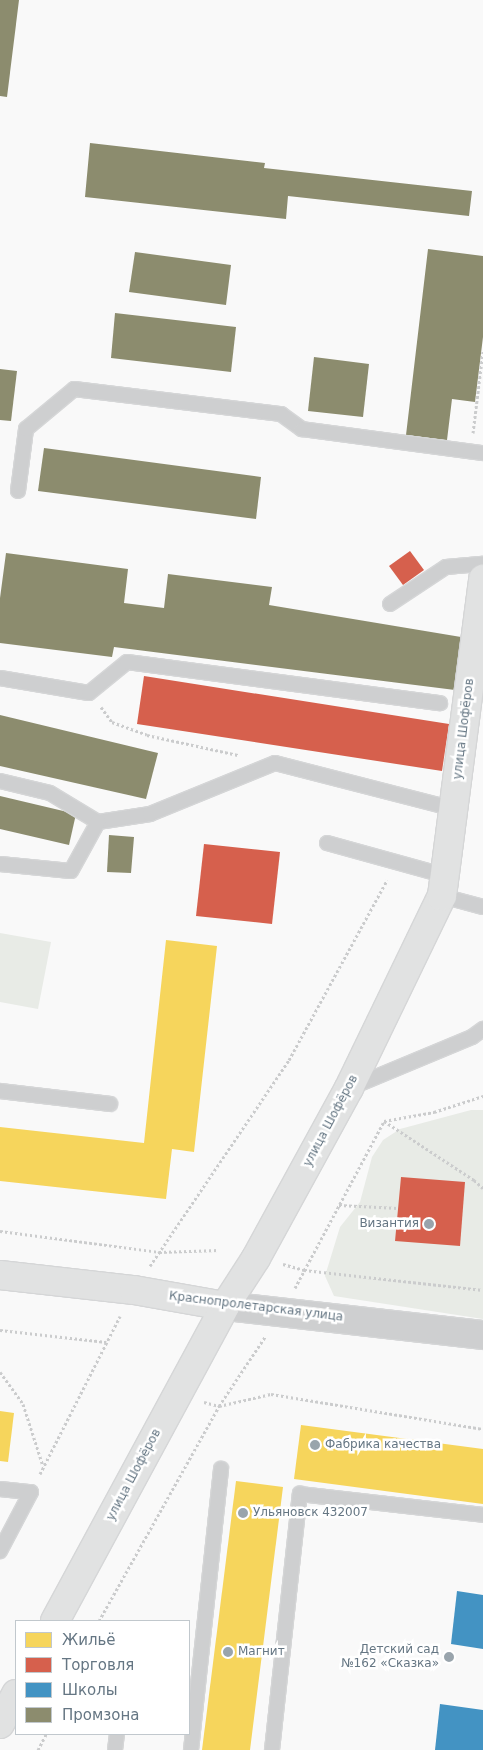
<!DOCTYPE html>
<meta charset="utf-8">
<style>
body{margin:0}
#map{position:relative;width:483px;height:1750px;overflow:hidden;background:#f9f9f9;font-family:"DejaVu Sans",sans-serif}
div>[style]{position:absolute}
.green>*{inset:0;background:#e8ebe6}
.homes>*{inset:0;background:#f6d55c}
.shops>*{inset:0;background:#d6604d}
.schools>*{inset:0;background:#4393c3}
.industry>*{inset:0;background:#8c8c6e}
.path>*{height:3px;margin-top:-1.5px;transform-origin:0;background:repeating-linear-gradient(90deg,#cbcccd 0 2.5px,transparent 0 5px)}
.roads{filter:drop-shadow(1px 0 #d5d6d7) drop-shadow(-1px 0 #d5d6d7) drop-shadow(0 1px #d5d6d7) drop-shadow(0 -1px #d5d6d7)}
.lane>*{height:14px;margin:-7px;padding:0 7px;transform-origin:7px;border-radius:7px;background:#cecfd0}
.street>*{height:28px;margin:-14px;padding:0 14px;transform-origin:14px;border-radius:14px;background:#cecfd0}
.secondary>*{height:28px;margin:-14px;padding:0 14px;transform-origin:14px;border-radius:14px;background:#e1e2e2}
.dots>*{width:14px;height:14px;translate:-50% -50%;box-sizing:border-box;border:2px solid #fff;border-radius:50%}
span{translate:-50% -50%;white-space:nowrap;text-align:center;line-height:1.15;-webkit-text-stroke:5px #fff;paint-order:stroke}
.street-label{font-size:12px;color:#657683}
.poi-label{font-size:12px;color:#657683}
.right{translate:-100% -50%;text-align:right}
.left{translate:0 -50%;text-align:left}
.legend{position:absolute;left:15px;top:1620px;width:175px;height:115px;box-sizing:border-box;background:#fff;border:1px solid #c1c8cd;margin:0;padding:6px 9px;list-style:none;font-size:15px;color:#657683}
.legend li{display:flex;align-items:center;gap:10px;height:25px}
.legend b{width:25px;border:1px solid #c1c8cd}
</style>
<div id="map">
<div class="green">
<i style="clip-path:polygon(0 933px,51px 942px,38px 1009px,0 1002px)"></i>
<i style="clip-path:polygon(471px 1110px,483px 1110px,483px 1319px,334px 1296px,325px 1276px,340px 1227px,360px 1202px,372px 1157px,383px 1140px,400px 1129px)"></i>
</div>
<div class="homes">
<i style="clip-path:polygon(166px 940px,217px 946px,194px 1152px,172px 1149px,166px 1199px,0 1181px,0 1127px,144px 1143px)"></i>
<i style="clip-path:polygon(0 1411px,14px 1413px,8px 1462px,0 1461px)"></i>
<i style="clip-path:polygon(301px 1425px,483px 1449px,483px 1504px,294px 1479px)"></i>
<i style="clip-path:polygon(236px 1481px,283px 1487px,250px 1750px,202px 1750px)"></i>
</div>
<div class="shops">
<i style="clip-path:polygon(410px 551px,424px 570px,403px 585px,389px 566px)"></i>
<i style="clip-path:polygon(144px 676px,449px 724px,442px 771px,137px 724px)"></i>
<i style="clip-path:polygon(204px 844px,280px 852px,272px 924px,196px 916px)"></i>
<i style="clip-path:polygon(401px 1177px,465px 1182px,460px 1246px,395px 1241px)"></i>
</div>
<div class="schools">
<i style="clip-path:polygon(457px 1591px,483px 1595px,483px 1649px,451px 1644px)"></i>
<i style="clip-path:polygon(440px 1704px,483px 1710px,483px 1750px,435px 1750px)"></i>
</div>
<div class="industry">
<i style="clip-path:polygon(0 0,19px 0,7px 97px,0 96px)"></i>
<i style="clip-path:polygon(90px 143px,265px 163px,264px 168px,472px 191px,469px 216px,288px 196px,286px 219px,85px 197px)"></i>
<i style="clip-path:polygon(428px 249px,483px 256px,483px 337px,475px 402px,452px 399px,447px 440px,406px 435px)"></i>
<i style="clip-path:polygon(135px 252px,231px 265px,226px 305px,129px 292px)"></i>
<i style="clip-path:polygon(115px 313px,236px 327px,231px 372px,111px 358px)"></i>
<i style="clip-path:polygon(314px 357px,369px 364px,363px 417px,308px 411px)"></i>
<i style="clip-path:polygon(0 369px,17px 371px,11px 421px,0 420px)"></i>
<i style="clip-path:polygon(44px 448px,261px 477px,256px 519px,38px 491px)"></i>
<i style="clip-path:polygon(6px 553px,128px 569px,124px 603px,164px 608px,168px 574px,272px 587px,269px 605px,461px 637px,455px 690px,114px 647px,112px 657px,0 643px,0 598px)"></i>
<i style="clip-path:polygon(0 715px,158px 753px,146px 799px,0 766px)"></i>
<i style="clip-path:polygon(0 796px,76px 814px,69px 845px,0 829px)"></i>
<i style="clip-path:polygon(109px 835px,134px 837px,131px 873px,107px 872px)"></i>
</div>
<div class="path">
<i style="left:473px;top:433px;width:82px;rotate:-83deg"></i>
<i style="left:101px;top:707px;width:19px;rotate:54deg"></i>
<i style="left:112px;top:722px;width:37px;rotate:20deg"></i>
<i style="left:147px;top:735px;width:93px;rotate:12.4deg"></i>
<i style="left:384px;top:1121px;width:108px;rotate:33.2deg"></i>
<i style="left:474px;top:1180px;width:12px;rotate:42deg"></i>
<i style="left:384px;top:1121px;width:51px;rotate:-10.2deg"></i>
<i style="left:434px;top:1112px;width:52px;rotate:-18.1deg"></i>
<i style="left:339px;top:1205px;width:59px;rotate:2.9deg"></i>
<i style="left:0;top:1231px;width:160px;rotate:7.5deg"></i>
<i style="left:159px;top:1252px;width:60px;rotate:-1.9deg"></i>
<i style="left:283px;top:1264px;width:22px;rotate:16deg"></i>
<i style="left:304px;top:1270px;width:180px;rotate:6.4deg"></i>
<i style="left:150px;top:1266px;width:249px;rotate:-56deg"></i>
<i style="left:289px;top:1060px;width:205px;rotate:-61.4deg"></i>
<i style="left:295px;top:1288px;width:189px;rotate:-61.9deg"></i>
<i style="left:0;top:1330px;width:107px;rotate:6.5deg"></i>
<i style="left:0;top:1372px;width:39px;rotate:54deg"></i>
<i style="left:23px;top:1404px;width:65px;rotate:72.1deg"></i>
<i style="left:204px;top:1402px;width:16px;rotate:15deg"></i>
<i style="left:219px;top:1406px;width:53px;rotate:-13deg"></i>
<i style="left:271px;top:1394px;width:215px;rotate:9.4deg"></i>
<i style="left:40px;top:1474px;width:177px;rotate:-63.1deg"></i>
<i style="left:99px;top:1621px;width:246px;rotate:-60.8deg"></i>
<i style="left:219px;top:1406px;width:83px;rotate:-56.3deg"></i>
<i style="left:38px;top:1750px;width:18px;rotate:-63deg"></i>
</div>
<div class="roads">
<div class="lane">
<i style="left:18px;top:491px;width:63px;rotate:-82.6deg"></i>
<i style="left:26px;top:429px;width:62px;rotate:-39.8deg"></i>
<i style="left:74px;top:389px;width:209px;rotate:6.9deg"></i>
<i style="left:281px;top:414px;width:26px;rotate:36deg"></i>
<i style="left:302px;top:429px;width:183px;rotate:7.6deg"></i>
<i style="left:390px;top:604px;width:67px;rotate:-33.5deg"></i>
<i style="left:446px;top:567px;width:37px;rotate:-5deg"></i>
<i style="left:0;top:678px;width:90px;rotate:9.6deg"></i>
<i style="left:89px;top:693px;width:49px;rotate:-39.2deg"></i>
<i style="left:127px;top:662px;width:316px;rotate:7.5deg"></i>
<i style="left:0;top:781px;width:51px;rotate:13.5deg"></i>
<i style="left:50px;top:793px;width:56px;rotate:31.1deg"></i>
<i style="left:98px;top:822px;width:53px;rotate:-8.7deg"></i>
<i style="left:150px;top:814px;width:135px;rotate:-22.2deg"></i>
<i style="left:275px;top:763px;width:185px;rotate:14.4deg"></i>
<i style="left:327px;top:843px;width:123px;rotate:15.5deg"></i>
<i style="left:0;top:864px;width:71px;rotate:5.6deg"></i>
<i style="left:71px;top:871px;width:56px;rotate:-61.1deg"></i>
<i style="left:442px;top:896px;width:42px;rotate:15deg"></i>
<i style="left:352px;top:1087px;width:130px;rotate:-22.6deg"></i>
<i style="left:472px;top:1037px;width:14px;rotate:-36deg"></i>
<i style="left:0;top:1091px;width:111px;rotate:6.7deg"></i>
<i style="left:0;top:1489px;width:31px;rotate:6deg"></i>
<i style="left:31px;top:1492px;width:67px;rotate:117.7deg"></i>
<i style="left:115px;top:1750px;width:16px;rotate:-83deg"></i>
<i style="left:191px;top:1750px;width:283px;rotate:-83.9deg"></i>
<i style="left:272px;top:1750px;width:258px;rotate:-83.8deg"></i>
<i style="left:300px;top:1494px;width:184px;rotate:6.5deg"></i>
</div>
<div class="street">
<i style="left:225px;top:1306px;width:260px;rotate:6.4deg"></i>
</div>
<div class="secondary">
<i style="left:0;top:1275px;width:135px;rotate:6.4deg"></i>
<i style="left:134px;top:1290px;width:92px;rotate:10deg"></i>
<i style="left:55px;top:1621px;width:358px;rotate:-61.6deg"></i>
<i style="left:225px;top:1306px;width:57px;rotate:-57.1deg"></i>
<i style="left:256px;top:1258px;width:194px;rotate:-61.3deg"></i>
<i style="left:349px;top:1088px;width:213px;rotate:-64.2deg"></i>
<i style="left:442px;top:896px;width:320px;rotate:-82.6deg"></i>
<i style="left:0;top:1724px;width:34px;rotate:-62deg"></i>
</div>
</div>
<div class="dots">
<i style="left:429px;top:1224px;background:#99a4ac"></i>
<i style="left:315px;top:1445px;background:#99a4ac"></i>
<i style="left:243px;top:1513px;background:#99a4ac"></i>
<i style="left:228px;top:1652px;background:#99a4ac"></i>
<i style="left:449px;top:1657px;background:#99a4ac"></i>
</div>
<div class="street-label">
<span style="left:464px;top:729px;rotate:-83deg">улица Шофёров</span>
<span style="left:331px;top:1121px;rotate:-62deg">улица Шофёров</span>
<span style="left:256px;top:1307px;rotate:7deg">Краснопролетарская улица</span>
<span style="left:134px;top:1475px;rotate:-62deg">улица Шофёров</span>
</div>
<div class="poi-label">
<span class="right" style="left:419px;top:1224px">Византия</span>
<span class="left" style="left:325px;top:1445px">Фабрика качества</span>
<span class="left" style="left:253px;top:1513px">Ульяновск 432007</span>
<span class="right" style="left:439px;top:1657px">Детский сад<br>№162 «Сказка»</span>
<span class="left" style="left:238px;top:1652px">Магнит</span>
</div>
<ul class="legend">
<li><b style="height:14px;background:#f6d55c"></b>Жильё</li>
<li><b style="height:14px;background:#d6604d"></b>Торговля</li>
<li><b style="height:14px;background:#4393c3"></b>Школы</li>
<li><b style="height:14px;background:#8c8c6e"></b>Промзона</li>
</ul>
</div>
